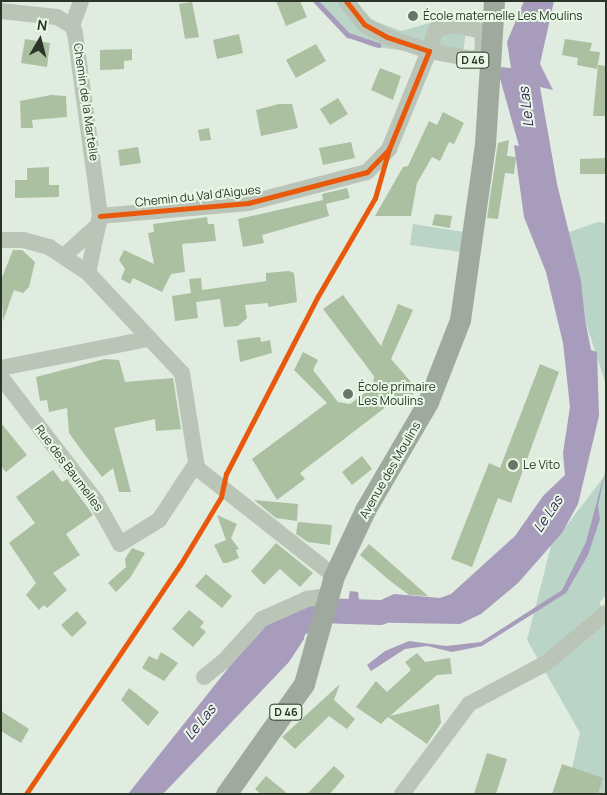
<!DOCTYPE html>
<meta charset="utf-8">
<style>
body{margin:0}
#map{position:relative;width:607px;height:795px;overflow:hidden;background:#e0ecdf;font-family:Manrope,sans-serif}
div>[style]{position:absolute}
.green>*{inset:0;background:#bad4c8}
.water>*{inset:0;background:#a89cbd}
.stream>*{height:4.5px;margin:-2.25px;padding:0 2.25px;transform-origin:2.25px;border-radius:2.25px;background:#a89cbd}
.river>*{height:25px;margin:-12.5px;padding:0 12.5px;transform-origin:12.5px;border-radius:12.5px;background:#a89cbd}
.building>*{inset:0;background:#abbfa1}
.minor>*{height:16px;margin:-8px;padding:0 8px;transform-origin:8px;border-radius:8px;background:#bac5b8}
.major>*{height:21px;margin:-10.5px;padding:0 10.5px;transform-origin:10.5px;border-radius:10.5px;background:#9fa99e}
.cycleway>*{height:5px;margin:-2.5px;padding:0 2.5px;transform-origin:2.5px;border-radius:2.5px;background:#e8590c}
.dots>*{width:14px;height:14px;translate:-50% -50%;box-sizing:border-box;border:2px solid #e7f9e6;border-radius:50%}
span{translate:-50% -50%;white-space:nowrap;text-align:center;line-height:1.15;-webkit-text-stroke:4px #e7f9e6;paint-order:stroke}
.shield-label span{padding:1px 4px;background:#e7f9e6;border:1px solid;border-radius:4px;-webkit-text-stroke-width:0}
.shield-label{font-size:11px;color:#2b3527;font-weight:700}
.poi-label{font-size:12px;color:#2b3527}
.left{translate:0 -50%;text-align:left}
.street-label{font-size:12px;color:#2b3527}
.water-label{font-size:14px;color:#371d56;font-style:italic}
.frame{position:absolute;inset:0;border:2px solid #2b3527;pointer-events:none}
.north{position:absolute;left:15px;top:15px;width:50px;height:50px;-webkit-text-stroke:4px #e7f9e6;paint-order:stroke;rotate:8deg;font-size:14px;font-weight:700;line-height:20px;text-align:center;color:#2b3527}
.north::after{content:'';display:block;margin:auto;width:18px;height:22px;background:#2b3527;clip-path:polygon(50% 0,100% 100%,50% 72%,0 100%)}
</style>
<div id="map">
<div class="green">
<i style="clip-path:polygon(318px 1px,356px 1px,372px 20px,401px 31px,469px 12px,462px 59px,370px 46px,348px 32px)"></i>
<i style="clip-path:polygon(598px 222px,606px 223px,606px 385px,558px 236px)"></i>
<i style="clip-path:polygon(413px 224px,464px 232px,461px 252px,410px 245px)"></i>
<i style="clip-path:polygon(606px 474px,606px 595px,599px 603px,606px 611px,606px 794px,566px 794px,580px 733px,527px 640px,551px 546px)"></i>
</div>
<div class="water">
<i style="clip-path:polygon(524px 1px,554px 1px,540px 64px,553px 90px,540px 87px,557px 184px,581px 281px,585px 319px,591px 350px,597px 352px,599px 416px,578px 504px,562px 533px,518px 583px,481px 614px,460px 624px,344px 622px,350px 591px,358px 592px,359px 600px,381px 600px,394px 594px,440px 598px,451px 594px,515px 536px,543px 496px,565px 475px,563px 453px,570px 407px,563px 343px,546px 272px,524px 217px,514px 145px,519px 146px,499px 75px,501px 67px,511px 68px,507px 42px)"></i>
<i style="clip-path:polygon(606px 468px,598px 506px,600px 519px,588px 555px,566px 593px,482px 646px,452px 652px,427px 646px,405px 649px,371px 671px,367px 665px,385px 651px,409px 641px,446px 646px,481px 642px,562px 590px,586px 542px)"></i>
<i style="clip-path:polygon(310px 607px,304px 639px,289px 662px,163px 794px,128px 794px,261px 627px)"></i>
</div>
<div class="stream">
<i style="left:316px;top:1px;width:47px;rotate:46.7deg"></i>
<i style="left:348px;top:35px;width:32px;rotate:18deg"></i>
</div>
<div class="river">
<i style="left:280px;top:636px;width:46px;rotate:-34.4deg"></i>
<i style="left:318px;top:610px;width:62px;rotate:1.8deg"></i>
</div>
<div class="building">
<i style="clip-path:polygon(276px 1px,300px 1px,307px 17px,286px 26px)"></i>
<i style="clip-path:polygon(192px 2px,199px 37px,185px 39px,179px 4px)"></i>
<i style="clip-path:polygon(239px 34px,243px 53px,217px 59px,213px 40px)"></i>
<i style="clip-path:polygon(25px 39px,50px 43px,47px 67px,21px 63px)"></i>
<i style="clip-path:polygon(565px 39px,592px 43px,590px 51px,600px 52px,597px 69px,577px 65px,578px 58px,562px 55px)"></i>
<i style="clip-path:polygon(316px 44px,326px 61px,296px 78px,286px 60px)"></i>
<i style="clip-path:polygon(132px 49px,132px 60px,124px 61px,124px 69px,100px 70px,100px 50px)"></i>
<i style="clip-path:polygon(598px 65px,606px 66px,606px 116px,593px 116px)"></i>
<i style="clip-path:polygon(380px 68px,401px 76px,393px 100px,371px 90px)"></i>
<i style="clip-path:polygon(51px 95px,66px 96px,67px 117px,32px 120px,33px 128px,21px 128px,20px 101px)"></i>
<i style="clip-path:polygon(338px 98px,348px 114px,330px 125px,320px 109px)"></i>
<i style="clip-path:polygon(279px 104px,292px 104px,298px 128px,261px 136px,256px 110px)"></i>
<i style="clip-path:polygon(443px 112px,464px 123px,454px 144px,449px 142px,440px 161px,432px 157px,417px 183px,411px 216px,375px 216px,403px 167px,408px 166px,429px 121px,437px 125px)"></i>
<i style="clip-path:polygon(209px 128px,211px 140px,200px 141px,198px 130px)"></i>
<i style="clip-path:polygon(509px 140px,507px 156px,516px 157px,514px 174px,505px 173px,498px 219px,487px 218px,498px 143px)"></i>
<i style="clip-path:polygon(351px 142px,355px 158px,323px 165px,319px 148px)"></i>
<i style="clip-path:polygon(138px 147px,141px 163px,120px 166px,118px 150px)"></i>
<i style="clip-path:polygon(606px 158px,606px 174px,580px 174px,580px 159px)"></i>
<i style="clip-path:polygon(49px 167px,49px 185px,59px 185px,59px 197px,15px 198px,15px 180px,27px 180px,27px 168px)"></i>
<i style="clip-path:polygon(347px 188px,350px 198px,326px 204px,329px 216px,262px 235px,264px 243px,243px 247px,238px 219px,323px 200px,322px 194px)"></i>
<i style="clip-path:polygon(435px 214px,452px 216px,450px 228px,432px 225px)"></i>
<i style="clip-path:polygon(207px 217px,208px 224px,214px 224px,216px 241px,182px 244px,185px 272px,171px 274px,162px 292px,133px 278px,130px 284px,121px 279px,125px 269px,119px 260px,124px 250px,154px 264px,148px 233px,154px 232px,153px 224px)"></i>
<i style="clip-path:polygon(13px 250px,22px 250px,35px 262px,29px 287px,23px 293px,14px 290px,3px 321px,1px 280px)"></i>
<i style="clip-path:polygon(289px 271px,294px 273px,297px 302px,268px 307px,268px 303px,245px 305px,247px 318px,238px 326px,224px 327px,220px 299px,196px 302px,198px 318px,175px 321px,172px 296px,191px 293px,189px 279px,201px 278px,202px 290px,266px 281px,266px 273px)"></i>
<i style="clip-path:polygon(343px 295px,381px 346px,398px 304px,413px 310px,391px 359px,418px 390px,402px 402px,391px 403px,300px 473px,305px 479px,277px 500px,252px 459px,327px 403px,294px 370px,303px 352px,318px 360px,313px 370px,338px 402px,350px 404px,373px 387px,374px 376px,323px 309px)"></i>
<i style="clip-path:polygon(260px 337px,261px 342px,270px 340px,272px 353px,240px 362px,237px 340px)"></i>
<i style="clip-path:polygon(105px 359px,119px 360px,125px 382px,173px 378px,181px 429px,156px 431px,155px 419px,114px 428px,131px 492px,119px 492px,113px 468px,102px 477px,82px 451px,69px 433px,67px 408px,49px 412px,47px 400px,40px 401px,36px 377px)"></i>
<i style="clip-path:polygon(540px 364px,559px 372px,511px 503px,498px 498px,472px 567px,451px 559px,489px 463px,500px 468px)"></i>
<i style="clip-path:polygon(1px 423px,27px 455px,6px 472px,1px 466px)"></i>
<i style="clip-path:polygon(362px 456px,372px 469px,352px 485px,342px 472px)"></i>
<i style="clip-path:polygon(53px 470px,62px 482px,67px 479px,93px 515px,66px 534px,80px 555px,53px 573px,67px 590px,47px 608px,44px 605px,39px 610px,26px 595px,36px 583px,9px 543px,35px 523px,16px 497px)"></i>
<i style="clip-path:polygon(254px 500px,298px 504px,297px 521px,276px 518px)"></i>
<i style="clip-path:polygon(217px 515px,237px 524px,231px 538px,239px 549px,236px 550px,239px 558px,227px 563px,223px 563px,214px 545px,226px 540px)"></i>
<i style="clip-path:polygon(298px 522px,332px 525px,330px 545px,308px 542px,296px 534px)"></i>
<i style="clip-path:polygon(276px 543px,313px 573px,300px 587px,280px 569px,264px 585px,251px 571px)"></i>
<i style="clip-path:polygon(369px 544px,384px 557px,428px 596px,409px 595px,389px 580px,360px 555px)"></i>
<i style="clip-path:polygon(132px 548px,145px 553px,130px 578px,116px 592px,108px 583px,126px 567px,125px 559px)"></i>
<i style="clip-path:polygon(206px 574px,232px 596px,222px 608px,195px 586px)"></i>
<i style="clip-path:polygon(189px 610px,204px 622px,200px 627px,206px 632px,193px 647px,172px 629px)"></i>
<i style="clip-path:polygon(77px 611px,87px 623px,72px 637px,61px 625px)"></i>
<i style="clip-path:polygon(161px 652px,178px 663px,164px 681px,142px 668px,149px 656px,157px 660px)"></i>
<i style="clip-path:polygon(417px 653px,425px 662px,450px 658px,452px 674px,437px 675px,390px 716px,439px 704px,441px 723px,427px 744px,388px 717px,381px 724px,356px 707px,376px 681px,387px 692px,411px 670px,405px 662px)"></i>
<i style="clip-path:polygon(340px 684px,334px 700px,355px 719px,347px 729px,329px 716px,295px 749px,282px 737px)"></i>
<i style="clip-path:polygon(129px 688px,159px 712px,148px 726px,121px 700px)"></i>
<i style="clip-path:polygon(1px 711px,29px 729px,21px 743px,1px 731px)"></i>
<i style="clip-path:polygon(487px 753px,507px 759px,496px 794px,474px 794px)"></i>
<i style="clip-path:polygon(562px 764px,603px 778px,598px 794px,552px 794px)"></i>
<i style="clip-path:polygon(334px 766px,345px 776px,330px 794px,307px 794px)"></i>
<i style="clip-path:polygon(266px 776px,288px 794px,261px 794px,255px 789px)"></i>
</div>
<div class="minor">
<i style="left:1px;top:11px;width:56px;rotate:6.1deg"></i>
<i style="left:57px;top:17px;width:17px;rotate:31deg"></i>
<i style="left:72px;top:26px;width:8px;rotate:67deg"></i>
<i style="left:75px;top:33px;width:185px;rotate:82.2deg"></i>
<i style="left:100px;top:216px;width:58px;rotate:101.9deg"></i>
<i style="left:72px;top:26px;width:27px;rotate:-70deg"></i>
<i style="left:483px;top:50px;width:19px;rotate:-93deg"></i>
<i style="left:482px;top:31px;width:26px;rotate:-167deg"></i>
<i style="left:457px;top:25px;width:21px;rotate:169deg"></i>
<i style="left:436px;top:29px;width:23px;rotate:108deg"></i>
<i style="left:429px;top:51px;width:45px;rotate:10.3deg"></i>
<i style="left:473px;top:59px;width:10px;rotate:-24deg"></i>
<i style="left:482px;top:55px;width:16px;rotate:-63deg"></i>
<i style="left:100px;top:216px;width:149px;rotate:-5deg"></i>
<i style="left:248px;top:203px;width:123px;rotate:-14.6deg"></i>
<i style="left:367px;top:172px;width:32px;rotate:-46deg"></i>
<i style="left:389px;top:149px;width:106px;rotate:-67.8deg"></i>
<i style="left:429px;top:51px;width:44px;rotate:-161.6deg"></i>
<i style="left:387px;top:37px;width:26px;rotate:-151deg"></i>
<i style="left:364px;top:24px;width:29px;rotate:-128deg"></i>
<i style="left:1px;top:240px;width:22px"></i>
<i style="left:23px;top:240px;width:27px;rotate:15deg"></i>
<i style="left:49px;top:247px;width:47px;rotate:33.7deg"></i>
<i style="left:88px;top:273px;width:137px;rotate:46.8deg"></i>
<i style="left:182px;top:373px;width:96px;rotate:81deg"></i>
<i style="left:197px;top:468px;width:174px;rotate:38.2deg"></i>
<i style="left:64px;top:256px;width:47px;rotate:-42.4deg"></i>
<i style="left:1px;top:368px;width:150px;rotate:-11.2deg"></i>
<i style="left:1px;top:377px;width:156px;rotate:52.5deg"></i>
<i style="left:96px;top:501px;width:49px;rotate:60.8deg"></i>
<i style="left:120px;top:544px;width:46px;rotate:-31.6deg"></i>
<i style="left:159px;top:520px;width:66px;rotate:-56.8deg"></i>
<i style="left:204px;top:677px;width:26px;rotate:-39deg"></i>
<i style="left:224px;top:661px;width:57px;rotate:-47.9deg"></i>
<i style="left:262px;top:619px;width:49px;rotate:-24deg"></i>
<i style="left:307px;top:599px;width:19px;rotate:-9deg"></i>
<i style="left:402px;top:794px;width:112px;rotate:-53.3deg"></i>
<i style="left:469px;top:704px;width:87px;rotate:-28deg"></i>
<i style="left:546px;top:663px;width:78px;rotate:-39.8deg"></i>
</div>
<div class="major">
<i style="left:226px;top:794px;width:135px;rotate:-54.7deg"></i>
<i style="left:304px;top:684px;width:112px;rotate:-74.5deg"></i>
<i style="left:334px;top:576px;width:73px;rotate:-64.8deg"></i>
<i style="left:365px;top:510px;width:125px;rotate:-59.7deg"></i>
<i style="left:428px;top:402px;width:88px;rotate:-68.7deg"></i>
<i style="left:460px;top:320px;width:178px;rotate:-81.9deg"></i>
<i style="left:485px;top:144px;width:143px;rotate:-86.4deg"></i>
</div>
<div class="cycleway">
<i style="left:100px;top:216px;width:149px;rotate:-5deg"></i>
<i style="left:248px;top:203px;width:123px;rotate:-14.6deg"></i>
<i style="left:367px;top:172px;width:32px;rotate:-46deg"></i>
<i style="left:389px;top:149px;width:106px;rotate:-67.8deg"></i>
<i style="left:429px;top:51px;width:44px;rotate:-161.6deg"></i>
<i style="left:387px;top:37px;width:26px;rotate:-151deg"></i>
<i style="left:364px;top:24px;width:29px;rotate:-128deg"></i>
<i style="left:26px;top:794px;width:276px;rotate:-56.1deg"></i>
<i style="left:180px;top:565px;width:79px;rotate:-58.9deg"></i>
<i style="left:221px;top:497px;width:24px;rotate:-78deg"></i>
<i style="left:226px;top:474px;width:200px;rotate:-62.7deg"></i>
<i style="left:318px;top:296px;width:113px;rotate:-59.8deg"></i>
<i style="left:375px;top:198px;width:51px;rotate:-74.1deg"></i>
</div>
<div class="dots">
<i style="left:413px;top:16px;background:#6a7567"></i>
<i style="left:348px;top:394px;background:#6a7567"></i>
<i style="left:513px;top:465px;background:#6a7567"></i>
</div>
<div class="shield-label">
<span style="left:473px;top:60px">D 46</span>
<span style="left:286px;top:712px">D 46</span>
</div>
<div class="poi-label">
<span class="left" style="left:423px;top:16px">École maternelle Les Moulins</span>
<span class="left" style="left:358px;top:394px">École primaire<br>Les Moulins</span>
<span class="left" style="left:523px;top:465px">Le Vito</span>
</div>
<div class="street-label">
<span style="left:86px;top:102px;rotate:82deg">Chemin de la Martelle</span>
<span style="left:198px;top:196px;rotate:-6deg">Chemin du Val d'Aigues</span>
<span style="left:69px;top:468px;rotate:53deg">Rue des Baumelles</span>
<span style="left:390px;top:470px;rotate:-60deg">Avenue des Moulins</span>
</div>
<div class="water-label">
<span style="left:526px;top:107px;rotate:-97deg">Le Las</span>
<span style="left:548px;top:514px;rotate:-56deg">Le Las</span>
<span style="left:200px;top:722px;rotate:-51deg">Le Las</span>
</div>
<div class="frame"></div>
<div class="north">N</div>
</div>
